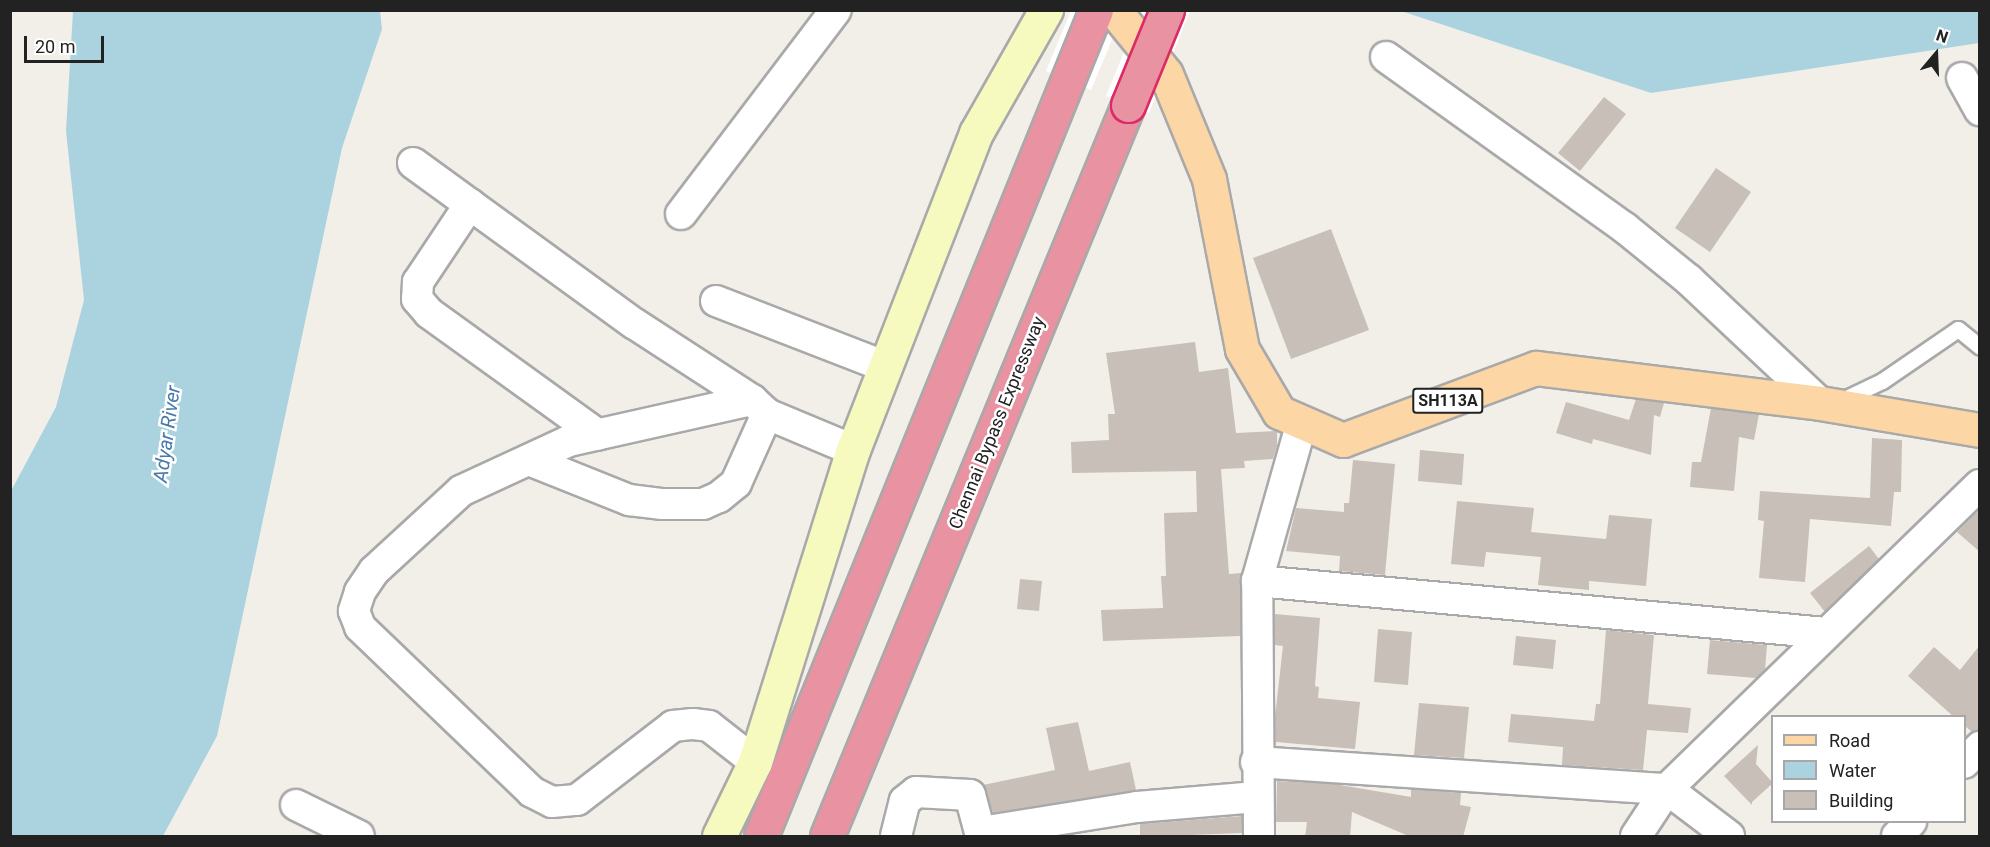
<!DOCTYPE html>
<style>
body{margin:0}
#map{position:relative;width:1990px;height:847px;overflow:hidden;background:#f2efe9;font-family:Roboto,sans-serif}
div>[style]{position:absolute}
.water>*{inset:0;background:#aad3df}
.pier>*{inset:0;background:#fff}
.building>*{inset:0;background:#c7bfb8}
.roads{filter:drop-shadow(2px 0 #a9a9a9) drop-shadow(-2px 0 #a9a9a9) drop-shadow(0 2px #a9a9a9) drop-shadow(0 -2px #a9a9a9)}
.lane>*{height:15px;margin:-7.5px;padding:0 7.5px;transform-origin:7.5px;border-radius:7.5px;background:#fff}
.street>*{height:30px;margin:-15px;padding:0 15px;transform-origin:15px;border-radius:15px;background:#fff}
.secondary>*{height:33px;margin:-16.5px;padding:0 16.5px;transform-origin:16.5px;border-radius:16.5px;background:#f7fabf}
.primary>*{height:33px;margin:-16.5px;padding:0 16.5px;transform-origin:16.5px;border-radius:16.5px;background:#fcd6a4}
.highway>*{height:33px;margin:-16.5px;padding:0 16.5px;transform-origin:16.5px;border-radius:16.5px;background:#e892a2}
.bridges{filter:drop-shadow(2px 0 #dc2a67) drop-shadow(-2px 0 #dc2a67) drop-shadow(0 2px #dc2a67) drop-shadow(0 -2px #dc2a67)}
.highway-bridge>*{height:33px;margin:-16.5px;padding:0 16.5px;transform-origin:16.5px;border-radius:16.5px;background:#e892a2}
span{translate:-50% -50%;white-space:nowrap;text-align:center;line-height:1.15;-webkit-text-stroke:5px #fff;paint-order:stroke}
.shield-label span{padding:2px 4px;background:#fff;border:2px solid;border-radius:4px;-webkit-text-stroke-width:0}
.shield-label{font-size:16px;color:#222;font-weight:700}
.street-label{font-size:18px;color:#222}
.water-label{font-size:20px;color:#4a7aab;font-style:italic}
.frame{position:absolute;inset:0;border:12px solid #222;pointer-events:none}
.legend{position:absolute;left:1771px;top:715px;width:195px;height:108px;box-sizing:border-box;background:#fff;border:2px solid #a7a7a7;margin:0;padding:8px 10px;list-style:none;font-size:18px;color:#222}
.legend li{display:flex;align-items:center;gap:12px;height:30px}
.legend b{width:30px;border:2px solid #a7a7a7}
.north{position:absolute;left:1906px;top:24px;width:60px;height:60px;-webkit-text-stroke:4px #fff;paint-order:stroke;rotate:19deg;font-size:16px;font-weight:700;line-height:24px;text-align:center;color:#222}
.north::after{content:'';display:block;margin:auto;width:21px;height:27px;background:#222;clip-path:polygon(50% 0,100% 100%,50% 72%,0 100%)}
.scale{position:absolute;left:24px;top:36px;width:80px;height:27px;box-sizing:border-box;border:3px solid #222;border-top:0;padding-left:8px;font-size:18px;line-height:21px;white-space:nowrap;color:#222;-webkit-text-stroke:4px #fff;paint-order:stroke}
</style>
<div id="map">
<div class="water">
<i style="clip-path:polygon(73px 11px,380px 11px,382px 29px,342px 148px,217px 736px,163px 836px,11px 836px,11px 491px,56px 407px,84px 300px,66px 131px)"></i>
<i style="clip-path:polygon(1401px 11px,1979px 11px,1979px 43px,1651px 93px)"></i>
</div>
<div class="pier">
<i style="clip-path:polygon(1071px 11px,1124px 11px,1091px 90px,1046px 71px)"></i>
<i style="clip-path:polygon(1141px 11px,1190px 11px,1149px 113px,1106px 96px)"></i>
</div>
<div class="building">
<i style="clip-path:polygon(1604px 97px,1626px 114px,1580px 171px,1558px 153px)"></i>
<i style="clip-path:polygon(1716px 168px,1751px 192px,1710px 252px,1675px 228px)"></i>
<i style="clip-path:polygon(1331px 229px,1369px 330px,1291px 359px,1253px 258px)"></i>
<i style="clip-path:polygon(1195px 342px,1199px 372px,1228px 368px,1236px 433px,1277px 431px,1277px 446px,1273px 459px,1244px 461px,1245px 468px,1221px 469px,1229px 574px,1241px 573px,1240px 636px,1103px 641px,1101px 610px,1163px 608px,1161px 576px,1166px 576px,1164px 513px,1197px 512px,1196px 471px,1072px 473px,1071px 442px,1109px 440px,1108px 414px,1115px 414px,1106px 353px)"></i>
<i style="clip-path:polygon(1636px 399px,1664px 403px,1660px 417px,1654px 415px,1651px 455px,1593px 439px,1592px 444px,1556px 433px,1566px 402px,1629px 420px)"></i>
<i style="clip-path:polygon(1711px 408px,1759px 414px,1754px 440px,1739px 437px,1734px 491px,1690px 487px,1692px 462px,1701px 462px)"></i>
<i style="clip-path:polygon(1872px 438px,1902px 440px,1901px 492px,1894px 492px,1891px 526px,1810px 519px,1805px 582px,1759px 578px,1764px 521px,1758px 520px,1760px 491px,1870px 498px)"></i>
<i style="clip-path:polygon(1420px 450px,1464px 454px,1462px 485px,1418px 481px)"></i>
<i style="clip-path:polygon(1353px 460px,1395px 464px,1385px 575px,1339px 571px,1340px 556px,1286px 551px,1296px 508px,1344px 512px,1344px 503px,1349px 503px)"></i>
<i style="clip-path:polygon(1457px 501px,1534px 508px,1531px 532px,1606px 539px,1609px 515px,1652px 519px,1646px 586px,1589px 581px,1589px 590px,1538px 585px,1541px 557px,1486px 552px,1484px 567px,1451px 564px)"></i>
<i style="clip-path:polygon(1977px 512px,1980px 515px,1980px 552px,1957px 532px)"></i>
<i style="clip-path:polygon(1869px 546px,1879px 559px,1825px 612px,1810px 593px)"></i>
<i style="clip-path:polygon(1020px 579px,1042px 581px,1039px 611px,1017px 609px)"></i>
<i style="clip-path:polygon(1275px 614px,1320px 618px,1315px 686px,1319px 687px,1318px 698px,1360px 702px,1355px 749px,1276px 742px,1275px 717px,1283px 646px,1275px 645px)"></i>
<i style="clip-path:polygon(1378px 629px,1412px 632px,1408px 685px,1374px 682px)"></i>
<i style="clip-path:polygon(1606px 630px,1654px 635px,1648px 704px,1691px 708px,1688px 733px,1647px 730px,1643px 770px,1562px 765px,1563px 747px,1508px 742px,1511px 714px,1594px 721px,1596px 704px,1600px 704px)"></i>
<i style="clip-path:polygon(1516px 636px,1556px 640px,1553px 669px,1513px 665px)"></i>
<i style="clip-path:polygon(1710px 640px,1767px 645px,1765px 670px,1756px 678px,1707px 674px)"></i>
<i style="clip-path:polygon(1980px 645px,1980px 730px,1972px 732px,1965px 726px,1965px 717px,1954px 717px,1908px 676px,1934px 647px,1960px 670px)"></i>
<i style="clip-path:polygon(1419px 703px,1469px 707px,1464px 758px,1414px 755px)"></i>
<i style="clip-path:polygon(1078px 722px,1089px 771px,1130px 762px,1136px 790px,993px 813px,983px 785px,1055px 770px,1046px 728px)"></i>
<i style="clip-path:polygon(1758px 745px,1756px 764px,1773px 783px,1752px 802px,1752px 805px,1724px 776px)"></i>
<i style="clip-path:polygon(1277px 781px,1334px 784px,1411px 797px,1411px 789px,1461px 793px,1460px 805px,1471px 807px,1463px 837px,1411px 837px,1352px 812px,1350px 837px,1305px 837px,1307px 822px,1276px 822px)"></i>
<i style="clip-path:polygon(1242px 816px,1242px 833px,1140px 837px,1140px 824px)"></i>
</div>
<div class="roads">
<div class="lane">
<i style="left:1840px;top:401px;width:47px;rotate:-25.5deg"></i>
<i style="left:1882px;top:381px;width:92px;rotate:-34.4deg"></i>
<i style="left:1958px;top:329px;width:28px;rotate:39deg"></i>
</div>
<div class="street">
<i style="left:1386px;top:57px;width:294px;rotate:35.6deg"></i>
<i style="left:1625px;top:228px;width:82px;rotate:39.1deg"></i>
<i style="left:1689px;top:280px;width:180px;rotate:43.2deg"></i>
<i style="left:1962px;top:78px;width:37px;rotate:61deg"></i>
<i style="left:413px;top:163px;width:274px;rotate:36deg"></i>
<i style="left:635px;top:324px;width:140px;rotate:33deg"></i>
<i style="left:752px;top:400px;width:21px;rotate:43deg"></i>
<i style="left:767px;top:414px;width:93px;rotate:22.7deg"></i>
<i style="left:470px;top:204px;width:94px;rotate:123.7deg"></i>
<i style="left:418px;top:282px;width:17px;rotate:93deg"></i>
<i style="left:417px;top:299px;width:18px;rotate:49deg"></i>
<i style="left:429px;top:313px;width:208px;rotate:35.8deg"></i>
<i style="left:681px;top:214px;width:256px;rotate:-52.8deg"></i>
<i style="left:716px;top:301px;width:182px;rotate:21.2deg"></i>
<i style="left:752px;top:400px;width:188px;rotate:167.4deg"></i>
<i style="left:569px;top:441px;width:119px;rotate:155.2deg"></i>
<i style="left:461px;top:491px;width:118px;rotate:137.4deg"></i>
<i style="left:374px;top:571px;width:25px;rotate:124deg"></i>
<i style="left:360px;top:592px;width:20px;rotate:108deg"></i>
<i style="left:354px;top:611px;width:17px;rotate:69deg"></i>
<i style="left:360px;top:627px;width:238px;rotate:43.8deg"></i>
<i style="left:532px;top:792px;width:22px;rotate:27deg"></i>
<i style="left:552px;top:802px;width:25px;rotate:-5deg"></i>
<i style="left:577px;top:800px;width:121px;rotate:-37.6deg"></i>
<i style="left:673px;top:726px;width:20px;rotate:-6deg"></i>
<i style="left:693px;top:724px;width:16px;rotate:7deg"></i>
<i style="left:709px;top:726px;width:58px;rotate:38deg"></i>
<i style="left:529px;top:460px;width:108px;rotate:21.8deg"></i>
<i style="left:629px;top:500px;width:32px;rotate:7deg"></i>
<i style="left:661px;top:504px;width:42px"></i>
<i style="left:703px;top:504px;width:17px;rotate:-24deg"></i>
<i style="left:719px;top:497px;width:22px;rotate:-39deg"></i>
<i style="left:736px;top:483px;width:76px;rotate:-65.8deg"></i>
<i style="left:1257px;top:581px;width:571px;rotate:5.22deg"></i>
<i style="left:1256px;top:762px;width:412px;rotate:3.8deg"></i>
<i style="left:1667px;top:789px;width:78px;rotate:37.2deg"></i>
<i style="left:1964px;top:763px;width:23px;rotate:-45deg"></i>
<i style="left:296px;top:805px;width:70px;rotate:26.2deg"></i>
<i style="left:981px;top:832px;width:158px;rotate:-9.1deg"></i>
<i style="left:1137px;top:807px;width:120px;rotate:-4.8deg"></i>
<i style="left:896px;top:836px;width:36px;rotate:-76deg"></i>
<i style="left:905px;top:801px;width:14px;rotate:-39deg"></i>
<i style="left:916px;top:792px;width:54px;rotate:3.2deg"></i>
<i style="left:970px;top:795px;width:42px;rotate:75deg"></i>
<i style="left:1259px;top:836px;width:255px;rotate:-90.4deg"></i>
<i style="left:1257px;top:581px;width:165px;rotate:-74.2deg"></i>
<i style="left:1636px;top:836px;width:56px;rotate:-56.6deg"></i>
<i style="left:1667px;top:789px;width:436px;rotate:-44.2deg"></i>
<i style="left:1897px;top:836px;width:20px;rotate:-45deg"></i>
</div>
<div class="secondary">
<i style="left:719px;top:836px;width:82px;rotate:-64.1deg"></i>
<i style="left:755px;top:762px;width:327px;rotate:-72.6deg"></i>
<i style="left:853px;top:450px;width:340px;rotate:-68.8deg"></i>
<i style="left:976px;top:133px;width:142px;rotate:-60.4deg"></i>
</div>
<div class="primary">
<i style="left:1114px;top:10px;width:82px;rotate:50.9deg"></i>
<i style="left:1166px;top:74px;width:113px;rotate:67.7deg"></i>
<i style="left:1209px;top:179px;width:173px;rotate:79deg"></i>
<i style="left:1242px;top:349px;width:73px;rotate:59.6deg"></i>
<i style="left:1279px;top:412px;width:70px;rotate:23.6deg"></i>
<i style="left:1343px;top:440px;width:206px;rotate:-20.5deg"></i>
<i style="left:1536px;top:368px;width:286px;rotate:7deg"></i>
<i style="left:1820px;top:403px;width:162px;rotate:9.6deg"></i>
</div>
<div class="highway">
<i style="left:761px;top:836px;width:891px;rotate:-67.92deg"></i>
<i style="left:827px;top:836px;width:791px;rotate:-67.62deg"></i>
</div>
</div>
<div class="bridges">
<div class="highway-bridge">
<i style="left:1128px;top:105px;width:103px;rotate:-67.7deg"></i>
</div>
</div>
<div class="shield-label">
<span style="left:1448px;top:401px">SH113A</span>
</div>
<div class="street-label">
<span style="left:997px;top:423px;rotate:-68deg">Chennai Bypass Expressway</span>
</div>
<div class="water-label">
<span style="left:167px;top:434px;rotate:-82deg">Adyar River</span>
</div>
<div class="frame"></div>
<ul class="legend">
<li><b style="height:8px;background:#fcd6a4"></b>Road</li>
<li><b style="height:16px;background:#aad3df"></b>Water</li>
<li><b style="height:16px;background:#c7bfb8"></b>Building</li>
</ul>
<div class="north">N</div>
<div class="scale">20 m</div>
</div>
